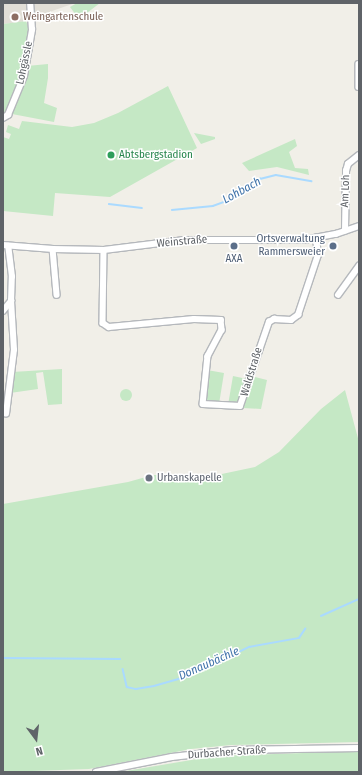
<!DOCTYPE html>
<meta charset="utf-8">
<style>
body{margin:0}
#map{position:relative;width:362px;height:775px;overflow:hidden;background:#f1efe8;font-family:"Fira Sans Condensed",sans-serif}
div>[style]{position:absolute}
.education>*{inset:0;background:#e1ded6}
.green>*{inset:0;background:#c5e8c5}
.round{border-radius:50%}
.stream>*{height:1.5px;margin:-0.75px;padding:0 0.75px;transform-origin:0.75px;border-radius:0.75px;background:#aadaff}
.roads{filter:drop-shadow(1px 0 #b5b8bc) drop-shadow(-1px 0 #b5b8bc) drop-shadow(0 1px #b5b8bc) drop-shadow(0 -1px #b5b8bc)}
.minor>*{height:5.5px;margin:-2.75px;padding:0 2.75px;transform-origin:2.75px;border-radius:2.75px;background:#fff}
.dots>*{width:11px;height:11px;translate:-50% -50%;box-sizing:border-box;border:2px solid #fff;border-radius:50%}
span{translate:-50% -50%;white-space:nowrap;text-align:center;line-height:1.15;-webkit-text-stroke:3px #fff;paint-order:stroke}
.education-label{font-size:11px;color:#785e54}
.left{translate:0 -50%;text-align:left}
.street-label{font-size:11px;color:#5f6368}
.leisure-label{font-size:11px;color:#27864d}
.service-label{font-size:11px;color:#4e5e75}
.right{translate:-100% -50%;text-align:right}
.worship-label{font-size:11px;color:#5b616d}
.water-label{font-size:12px;color:#4174aa;font-style:italic}
.frame{position:absolute;inset:0;border:4px solid #5f6368;pointer-events:none}
.north{position:absolute;left:16px;top:719px;width:40px;height:40px;-webkit-text-stroke:3px #fff;paint-order:stroke;rotate:165deg;font-size:11px;font-weight:700;line-height:16px;text-align:center;color:#5f6368}
.north::after{content:'';display:block;margin:auto;width:14px;height:18px;background:#5f6368;clip-path:polygon(50% 0,100% 100%,50% 72%,0 100%)}
</style>
<div id="map">
<div class="education">
<i style="clip-path:polygon(3px 3px,26px 3px,27px 21px,3px 24px)"></i>
<i style="clip-path:polygon(31px 3px,75px 3px,35px 17px,33px 17px)"></i>
</div>
<div class="green">
<i style="clip-path:polygon(77px 3px,100px 3px,79px 19px,70px 7px)"></i>
<i style="clip-path:polygon(26px 21px,29px 29px,20px 84px,8px 111px,3px 117px,3px 24px)"></i>
<i style="clip-path:polygon(48px 64px,48px 78px,44px 103px,57px 108px,54px 122px,12px 114px,26px 82px,27px 66px)"></i>
<i style="clip-path:polygon(168px 86px,197px 148px,110px 197px,55px 193px,53px 216px,3px 211px,3px 137px,9px 139px,11px 134px,6px 132px,8px 125px,19px 129px,22px 121px,72px 127px,94px 123px,118px 113px)"></i>
<i style="clip-path:polygon(194px 133px,215px 137px,215px 139px,201px 144px)"></i>
<i style="clip-path:polygon(295px 139px,297px 146px,289px 152px,295px 168px,308px 169px,309px 175px,277px 167px,249px 171px,242px 163px)"></i>
<i style="clip-path:polygon(62px 369px,62px 404px,48px 405px,43px 372px,36px 373px,38px 389px,10px 393px,12px 372px)"></i>
<i style="clip-path:polygon(207px 370px,224px 373px,219px 404px,205px 401px)"></i>
<i style="clip-path:polygon(233px 376px,247px 379px,238px 403px,228px 405px)"></i>
<i style="clip-path:polygon(251px 376px,267px 380px,261px 409px,243px 408px)"></i>
<i class="round" style="left:120px;top:389px;width:12px;height:12px"></i>
<i style="clip-path:polygon(345px 390px,359px 442px,359px 742px,231px 745px,191px 749px,89px 769px,3px 772px,3px 504px,128px 482px,153px 475px,217px 475px,255px 467px,279px 452px,321px 409px)"></i>
<i style="clip-path:polygon(359px 751px,359px 772px,120px 772px,215px 756px)"></i>
</div>
<div class="stream">
<i style="left:109px;top:204px;width:33px;rotate:7deg"></i>
<i style="left:172px;top:210px;width:41px;rotate:-5.6deg"></i>
<i style="left:213px;top:206px;width:15px;rotate:-20deg"></i>
<i style="left:227px;top:201px;width:40px;rotate:-34deg"></i>
<i style="left:260px;top:179px;width:16px;rotate:-14deg"></i>
<i style="left:276px;top:175px;width:36px;rotate:10deg"></i>
<i style="left:321px;top:616px;width:42px;rotate:-24.1deg"></i>
<i style="left:3px;top:658px;width:117px;rotate:0.5deg"></i>
<i style="left:123px;top:669px;width:18px;rotate:77deg"></i>
<i style="left:127px;top:687px;width:9px;rotate:13deg"></i>
<i style="left:136px;top:689px;width:18px;rotate:-9deg"></i>
<i style="left:154px;top:686px;width:36px;rotate:-16deg"></i>
<i style="left:189px;top:676px;width:67px;rotate:-25.8deg"></i>
<i style="left:249px;top:647px;width:51px;rotate:-10.2deg"></i>
<i style="left:299px;top:638px;width:11px;rotate:-56deg"></i>
</div>
<div class="roads">
<div class="minor">
<i style="left:359px;top:64px;width:23px;rotate:90deg"></i>
<i style="left:3px;top:118px;width:6px;rotate:-31deg"></i>
<i style="left:8px;top:115px;width:42px;rotate:-67.7deg"></i>
<i style="left:24px;top:76px;width:47px;rotate:-80.1deg"></i>
<i style="left:32px;top:30px;width:27px;rotate:-94deg"></i>
<i style="left:345px;top:231px;width:60px;rotate:-89deg"></i>
<i style="left:346px;top:171px;width:7px;rotate:-74deg"></i>
<i style="left:348px;top:164px;width:14px;rotate:-39deg"></i>
<i style="left:3px;top:245px;width:50px;rotate:4.6deg"></i>
<i style="left:53px;top:249px;width:51px;rotate:1.1deg"></i>
<i style="left:104px;top:250px;width:81px;rotate:-7.1deg"></i>
<i style="left:184px;top:240px;width:120px"></i>
<i style="left:304px;top:240px;width:33px;rotate:-11deg"></i>
<i style="left:336px;top:234px;width:24px;rotate:-19deg"></i>
<i style="left:53px;top:249px;width:46px;rotate:85deg"></i>
<i style="left:104px;top:250px;width:73px;rotate:90.8deg"></i>
<i style="left:103px;top:323px;width:7px;rotate:34deg"></i>
<i style="left:109px;top:327px;width:85px;rotate:-5.4deg"></i>
<i style="left:194px;top:319px;width:27px;rotate:2deg"></i>
<i style="left:221px;top:320px;width:10px;rotate:84deg"></i>
<i style="left:222px;top:330px;width:30px;rotate:118deg"></i>
<i style="left:208px;top:356px;width:48px;rotate:95.9deg"></i>
<i style="left:203px;top:404px;width:37px;rotate:3deg"></i>
<i style="left:240px;top:406px;width:89px;rotate:-71deg"></i>
<i style="left:269px;top:322px;width:6px;rotate:-31deg"></i>
<i style="left:274px;top:319px;width:17px;rotate:3deg"></i>
<i style="left:291px;top:320px;width:9px;rotate:-36deg"></i>
<i style="left:298px;top:315px;width:63px;rotate:-71.6deg"></i>
<i style="left:318px;top:255px;width:17px;rotate:-97deg"></i>
<i style="left:338px;top:295px;width:36px;rotate:-54deg"></i>
<i style="left:3px;top:311px;width:13px;rotate:-51deg"></i>
<i style="left:11px;top:301px;width:24px;rotate:-88deg"></i>
<i style="left:12px;top:277px;width:31px;rotate:-97deg"></i>
<i style="left:6px;top:414px;width:64px;rotate:-82.9deg"></i>
<i style="left:14px;top:350px;width:49px;rotate:-93.5deg"></i>
<i style="left:96px;top:772px;width:77px;rotate:-11.2deg"></i>
<i style="left:172px;top:757px;width:60px;rotate:-6.7deg"></i>
<i style="left:232px;top:750px;width:127px;rotate:-0.9deg"></i>
</div>
</div>
<div class="dots">
<i style="left:15px;top:17px;background:#8d6e63"></i>
<i style="left:111px;top:155px;background:#2e9e5b"></i>
<i style="left:234px;top:246px;background:#5c6f8a"></i>
<i style="left:333px;top:246px;background:#5c6f8a"></i>
<i style="left:149px;top:478px;background:#6b7280"></i>
</div>
<div class="education-label">
<span class="left" style="left:23px;top:17px">Weingartenschule</span>
</div>
<div class="street-label">
<span style="left:25px;top:63px;rotate:-78deg">Lohgässle</span>
<span style="left:346px;top:191px;rotate:-88deg">Am Loh</span>
<span style="left:182px;top:242px;rotate:-5deg">Weinstraße</span>
<span style="left:252px;top:372px;rotate:-73deg">Waldstraße</span>
<span style="left:227px;top:753px;rotate:-4deg">Durbacher Straße</span>
</div>
<div class="leisure-label">
<span class="left" style="left:119px;top:155px">Abtsbergstadion</span>
</div>
<div class="service-label">
<span class="right" style="left:325px;top:246px">Ortsverwaltung<br>Rammersweier</span>
<span style="left:234px;top:259px">AXA</span>
</div>
<div class="worship-label">
<span class="left" style="left:157px;top:478px">Urbanskapelle</span>
</div>
<div class="water-label">
<span style="left:242px;top:191px;rotate:-29deg">Lohbach</span>
<span style="left:209px;top:664px;rotate:-24deg">Donaubächle</span>
</div>
<div class="frame"></div>
<div class="north">N</div>
</div>
